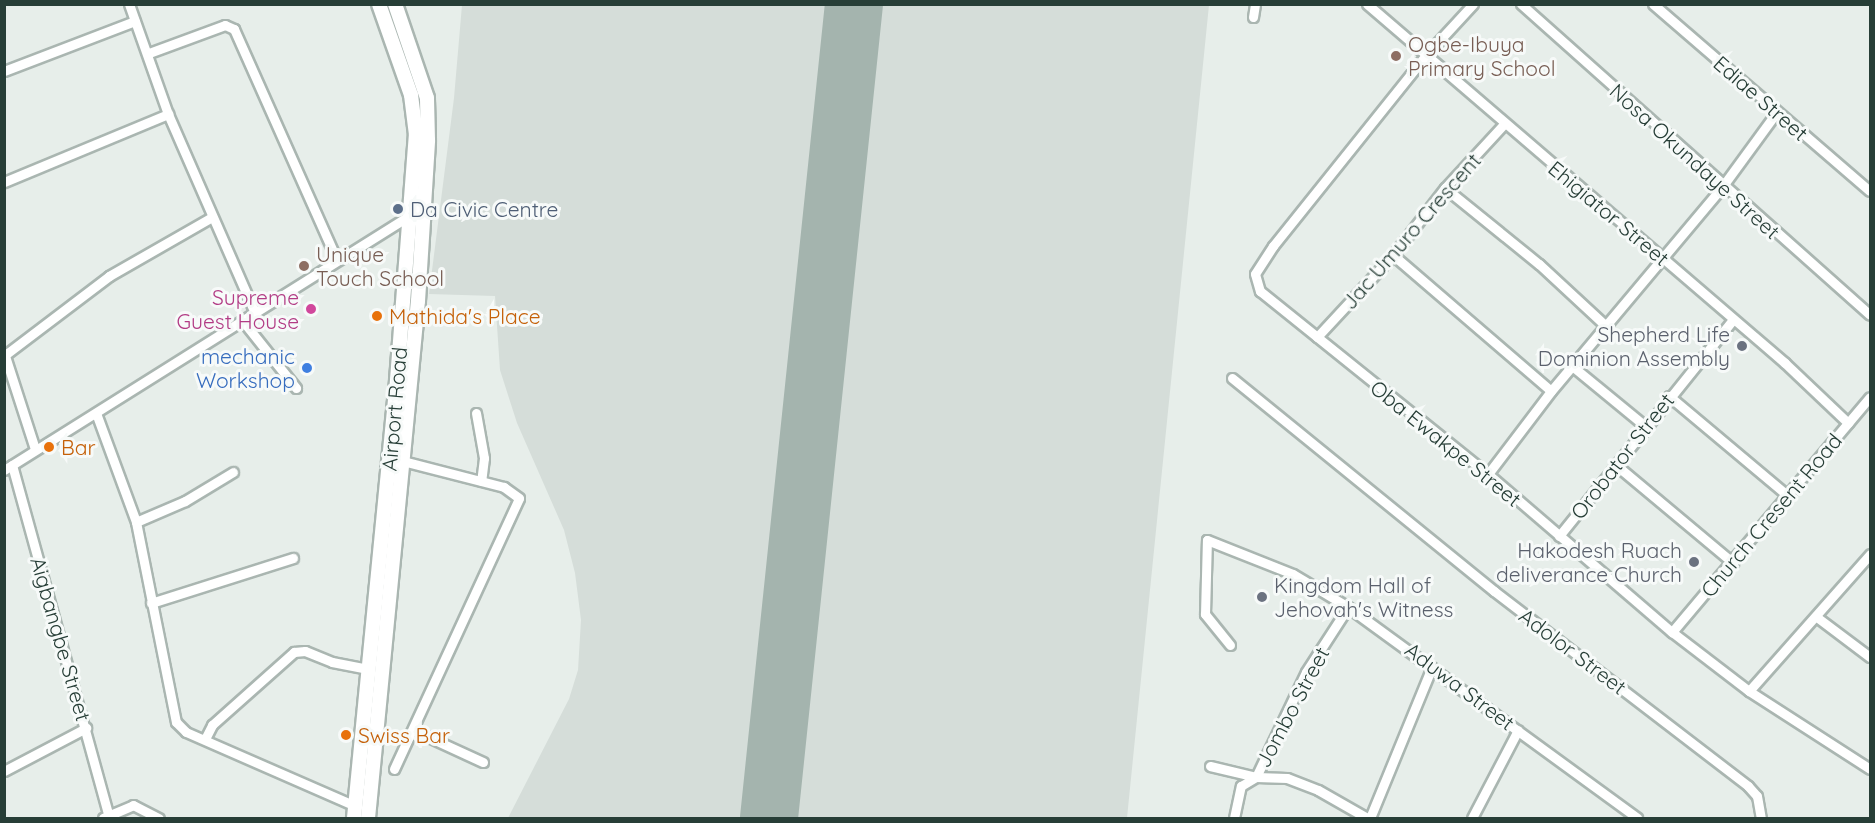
<!DOCTYPE html>
<style>
body{margin:0}
#map{position:relative;width:1875px;height:823px;overflow:hidden;background:#e7eeea;font-family:Quicksand,sans-serif}
div>[style]{position:absolute}
.built>*{inset:0;background:#d5ddd9}
.runway>*{height:58px;margin:-29px;padding:0 29px;transform-origin:29px;border-radius:29px;background:#a4b4ae}
.roads{filter:drop-shadow(2px 0 #aab6b1) drop-shadow(-2px 0 #aab6b1) drop-shadow(0 2px #aab6b1) drop-shadow(0 -2px #aab6b1)}
.minor>*{height:9px;margin:-4.5px;padding:0 4.5px;transform-origin:4.5px;border-radius:4.5px;background:#fff}
.secondary>*{height:14px;margin:-7px;padding:0 7px;transform-origin:7px;border-radius:7px;background:#fff}
.dots>*{width:16px;height:16px;translate:-50% -50%;box-sizing:border-box;border:3px solid #f7faf9;border-radius:50%}
span{translate:-50% -50%;white-space:nowrap;text-align:center;line-height:1.15;-webkit-text-stroke:6px #f7faf9;paint-order:stroke}
.education-label{font-size:21px;color:#785e54}
.left{translate:0 -50%;text-align:left}
.street-label{font-size:21px;color:#273e37}
.service-label{font-size:21px;color:#4e5e75}
.hotel-label{font-size:21px;color:#b23c85}
.right{translate:-100% -50%;text-align:right}
.food-label{font-size:21px;color:#c56008}
.worship-label{font-size:21px;color:#5b616d}
.shop-label{font-size:21px;color:#366cbe}
.frame{position:absolute;inset:0;border:6px solid #273e37;pointer-events:none}
</style>
<div id="map">
<div class="built">
<i style="clip-path:polygon(462px 5px,1209px 5px,1127px 818px,508px 818px,569px 699px,578px 670px,581px 620px,575px 573px,564px 530px,517px 423px,500px 370px,495px 296px,429px 294px,454px 98px)"></i>
</div>
<div class="runway">
<i style="left:769px;top:818px;width:818px;rotate:-84.04deg"></i>
</div>
<div class="roads">
<div class="minor">
<i style="left:129px;top:4px;width:117px;rotate:70.5deg"></i>
<i style="left:168px;top:114px;width:215px;rotate:66.4deg"></i>
<i style="left:1367px;top:4px;width:551px;rotate:40.66deg"></i>
<i style="left:1785px;top:363px;width:87px;rotate:43.6deg"></i>
<i style="left:1473px;top:4px;width:69px;rotate:132.7deg"></i>
<i style="left:1426px;top:55px;width:245px;rotate:128.7deg"></i>
<i style="left:1273px;top:246px;width:33px;rotate:123deg"></i>
<i style="left:1255px;top:274px;width:18px;rotate:74deg"></i>
<i style="left:1260px;top:291px;width:292px;rotate:38.8deg"></i>
<i style="left:1488px;top:474px;width:243px;rotate:40.7deg"></i>
<i style="left:1672px;top:632px;width:97px;rotate:37.5deg"></i>
<i style="left:1749px;top:691px;width:144px;rotate:32.8deg"></i>
<i style="left:1521px;top:4px;width:467px;rotate:41.7deg"></i>
<i style="left:1653px;top:4px;width:286px;rotate:40.8deg"></i>
<i style="left:1253px;top:17px;width:13px;rotate:-81deg"></i>
<i style="left:149px;top:53px;width:81px;rotate:-20.2deg"></i>
<i style="left:225px;top:25px;width:10px;rotate:24deg"></i>
<i style="left:234px;top:29px;width:253px;rotate:66deg"></i>
<i style="left:4px;top:71px;width:140px;rotate:-20.9deg"></i>
<i style="left:4px;top:182px;width:178px;rotate:-22.5deg"></i>
<i style="left:1445px;top:188px;width:121px;rotate:39deg"></i>
<i style="left:1539px;top:264px;width:91px;rotate:42.8deg"></i>
<i style="left:1393px;top:255px;width:208px;rotate:40.7deg"></i>
<i style="left:242px;top:320px;width:87px;rotate:51.5deg"></i>
<i style="left:1317px;top:337px;width:112px;rotate:-47.2deg"></i>
<i style="left:1393px;top:255px;width:85px;rotate:-52.2deg"></i>
<i style="left:1445px;top:188px;width:87px;rotate:-47.3deg"></i>
<i style="left:4px;top:353px;width:101px;rotate:72.1deg"></i>
<i style="left:5px;top:355px;width:131px;rotate:-37.2deg"></i>
<i style="left:109px;top:276px;width:119px;rotate:-29.8deg"></i>
<i style="left:1572px;top:366px;width:94px;rotate:39.4deg"></i>
<i style="left:1232px;top:378px;width:338px;rotate:39.1deg"></i>
<i style="left:1494px;top:591px;width:320px;rotate:37.5deg"></i>
<i style="left:1748px;top:786px;width:13px;rotate:48deg"></i>
<i style="left:1757px;top:796px;width:22px;rotate:80deg"></i>
<i style="left:1669px;top:396px;width:155px;rotate:40deg"></i>
<i style="left:96px;top:413px;width:116px;rotate:69.8deg"></i>
<i style="left:136px;top:522px;width:204px;rotate:78.7deg"></i>
<i style="left:176px;top:722px;width:14px;rotate:45deg"></i>
<i style="left:186px;top:732px;width:184px;rotate:23.6deg"></i>
<i style="left:476px;top:413px;width:46px;rotate:79.9deg"></i>
<i style="left:484px;top:458px;width:23px;rotate:97deg"></i>
<i style="left:12px;top:465px;width:362px;rotate:74.6deg"></i>
<i style="left:1616px;top:465px;width:153px;rotate:39.9deg"></i>
<i style="left:4px;top:470px;width:480px;rotate:-32.1deg"></i>
<i style="left:1488px;top:474px;width:104px;rotate:-52.8deg"></i>
<i style="left:1551px;top:391px;width:266px;rotate:-50deg"></i>
<i style="left:1722px;top:187px;width:92px;rotate:-53.9deg"></i>
<i style="left:136px;top:522px;width:53px;rotate:-23.2deg"></i>
<i style="left:185px;top:501px;width:56px;rotate:-31.1deg"></i>
<i style="left:1559px;top:536px;width:276px;rotate:-51.2deg"></i>
<i style="left:151px;top:603px;width:149px;rotate:-17.6deg"></i>
<i style="left:1818px;top:618px;width:65px;rotate:36.9deg"></i>
<i style="left:1672px;top:632px;width:307px;rotate:-49.9deg"></i>
<i style="left:1230px;top:645px;width:40px;rotate:-129deg"></i>
<i style="left:1205px;top:614px;width:74px;rotate:-88.5deg"></i>
<i style="left:1207px;top:540px;width:92px;rotate:21.6deg"></i>
<i style="left:1293px;top:574px;width:64px;rotate:31deg"></i>
<i style="left:1348px;top:607px;width:358px;rotate:36.1deg"></i>
<i style="left:1749px;top:691px;width:183px;rotate:-48.5deg"></i>
<i style="left:413px;top:730px;width:77px;rotate:24.6deg"></i>
<i style="left:205px;top:739px;width:16px;rotate:-63deg"></i>
<i style="left:212px;top:725px;width:110px;rotate:-41.7deg"></i>
<i style="left:294px;top:652px;width:11px;rotate:-5deg"></i>
<i style="left:305px;top:651px;width:29px;rotate:22deg"></i>
<i style="left:332px;top:662px;width:38px;rotate:11deg"></i>
<i style="left:1210px;top:766px;width:47px;rotate:13.4deg"></i>
<i style="left:1256px;top:777px;width:31px;rotate:2deg"></i>
<i style="left:1287px;top:778px;width:33px;rotate:21deg"></i>
<i style="left:1318px;top:790px;width:56px;rotate:29.7deg"></i>
<i style="left:394px;top:769px;width:298px;rotate:-65.2deg"></i>
<i style="left:519px;top:498px;width:19px;rotate:-144deg"></i>
<i style="left:504px;top:487px;width:104px;rotate:-165.6deg"></i>
<i style="left:4px;top:771px;width:93px;rotate:-27.7deg"></i>
<i style="left:103px;top:818px;width:33px;rotate:-23deg"></i>
<i style="left:133px;top:805px;width:29px;rotate:27deg"></i>
<i style="left:1234px;top:818px;width:33px;rotate:-78deg"></i>
<i style="left:1241px;top:786px;width:17px;rotate:-31deg"></i>
<i style="left:1256px;top:777px;width:116px;rotate:-64.5deg"></i>
<i style="left:1306px;top:672px;width:77px;rotate:-57.1deg"></i>
<i style="left:1370px;top:818px;width:163px;rotate:-67.7deg"></i>
<i style="left:1472px;top:818px;width:99px;rotate:-62.4deg"></i>
</div>
<div class="secondary">
<i style="left:354px;top:818px;width:427px;rotate:-84.4deg"></i>
<i style="left:396px;top:393px;width:259px;rotate:-85.6deg"></i>
<i style="left:416px;top:135px;width:40px;rotate:-97.1deg"></i>
<i style="left:411px;top:95px;width:96px;rotate:-109.4deg"></i>
<i style="left:368px;top:818px;width:519px;rotate:-84.48deg"></i>
<i style="left:418px;top:301px;width:161px;rotate:-86.4deg"></i>
<i style="left:428px;top:140px;width:42px;rotate:-91.4deg"></i>
<i style="left:427px;top:98px;width:99px;rotate:-108.8deg"></i>
</div>
</div>
<div class="dots">
<i style="left:1396px;top:56px;background:#8d6e63"></i>
<i style="left:398px;top:209px;background:#5c6f8a"></i>
<i style="left:304px;top:266px;background:#8d6e63"></i>
<i style="left:311px;top:309px;background:#d1479c"></i>
<i style="left:377px;top:316px;background:#e8710a"></i>
<i style="left:1742px;top:346px;background:#6b7280"></i>
<i style="left:307px;top:368px;background:#3f7fe0"></i>
<i style="left:49px;top:447px;background:#e8710a"></i>
<i style="left:1694px;top:562px;background:#6b7280"></i>
<i style="left:1262px;top:597px;background:#6b7280"></i>
<i style="left:346px;top:735px;background:#e8710a"></i>
</div>
<div class="education-label">
<span class="left" style="left:1408px;top:56px">Ogbe-Ibuya<br>Primary School</span>
<span class="left" style="left:316px;top:266px">Unique<br>Touch School</span>
</div>
<div class="street-label">
<span style="left:1761px;top:98px;rotate:41deg">Ediae Street</span>
<span style="left:1695px;top:161px;rotate:42deg">Nosa Okundaye Street</span>
<span style="left:1609px;top:213px;rotate:40deg">Ehigiator Street</span>
<span style="left:1411px;top:231px;rotate:-49deg">Jac Umuro Crescent</span>
<span style="left:394px;top:409px;rotate:-85deg">Airport Road</span>
<span style="left:1446px;top:443px;rotate:39deg">Oba Ewakpe Street</span>
<span style="left:1622px;top:456px;rotate:-52deg">Orobator Street</span>
<span style="left:1771px;top:515px;rotate:-50deg">Church Cresent Road</span>
<span style="left:61px;top:639px;rotate:74deg">Aigbangbe Street</span>
<span style="left:1573px;top:651px;rotate:37deg">Adolor Street</span>
<span style="left:1460px;top:686px;rotate:37deg">Aduwa Street</span>
<span style="left:1292px;top:707px;rotate:-62deg">Jombo Street</span>
</div>
<div class="service-label">
<span class="left" style="left:410px;top:209px">Da Civic Centre</span>
</div>
<div class="hotel-label">
<span class="right" style="left:299px;top:309px">Supreme<br>Guest House</span>
</div>
<div class="food-label">
<span class="left" style="left:389px;top:316px">Mathida's Place</span>
<span class="left" style="left:61px;top:447px">Bar</span>
<span class="left" style="left:358px;top:735px">Swiss Bar</span>
</div>
<div class="worship-label">
<span class="right" style="left:1730px;top:346px">Shepherd Life<br>Dominion Assembly</span>
<span class="right" style="left:1682px;top:562px">Hakodesh Ruach<br>deliverance Church</span>
<span class="left" style="left:1274px;top:597px">Kingdom Hall of<br>Jehovah's Witness</span>
</div>
<div class="shop-label">
<span class="right" style="left:295px;top:368px">mechanic<br>Workshop</span>
</div>
<div class="frame"></div>
</div>
